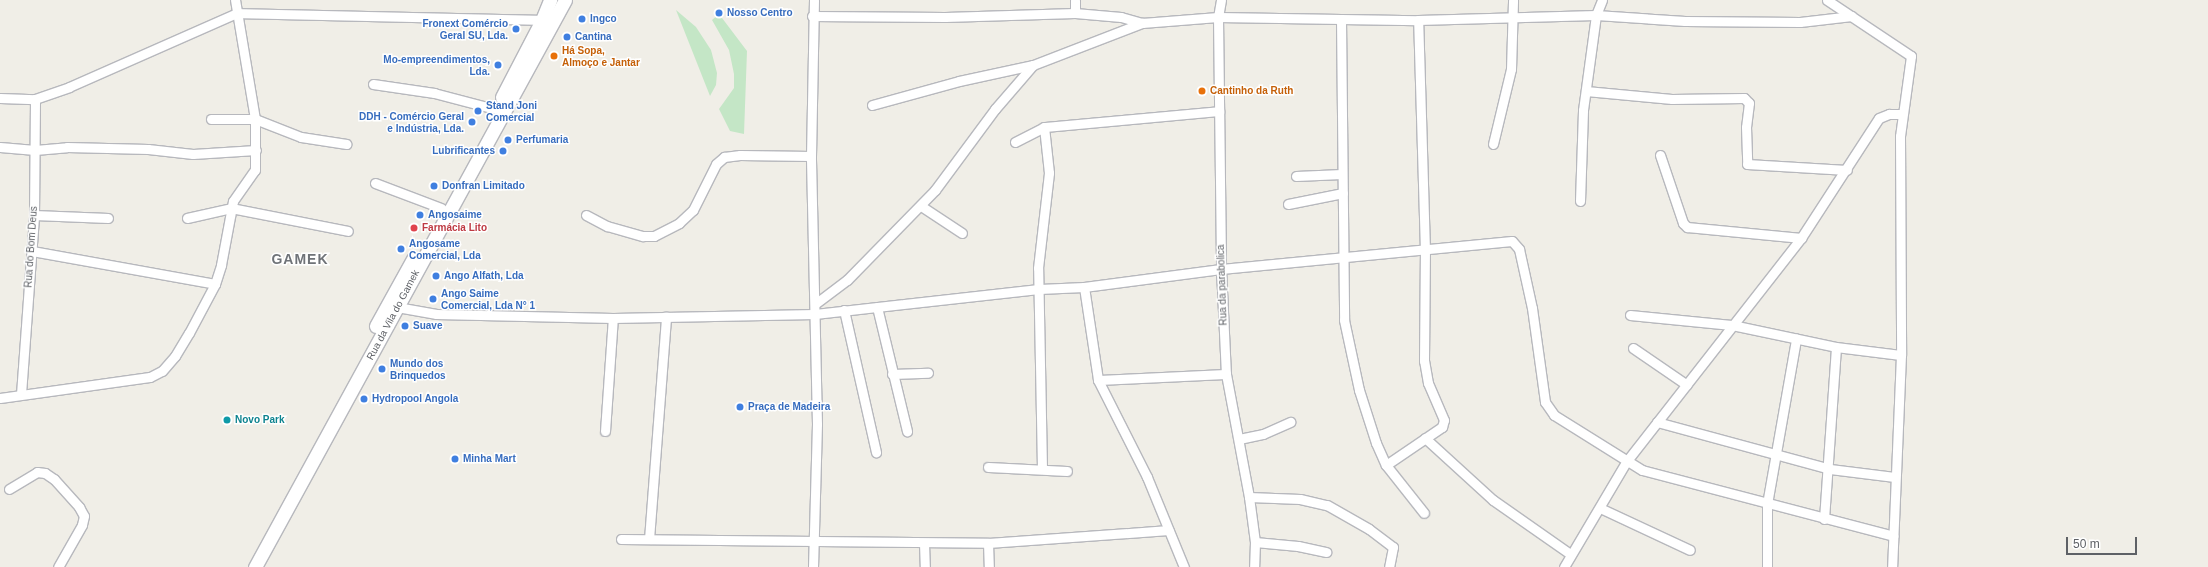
<!DOCTYPE html>
<meta charset="utf-8">
<style>
body{margin:0}
#map{position:relative;width:2208px;height:567px;overflow:hidden;background:#f0eee7;font-family:Arial,sans-serif}
div>[style]{position:absolute}
.green>*{inset:0;background:#c4e6c6}
.roads{filter:drop-shadow(1px 0 #b7b8bd) drop-shadow(-1px 0 #b7b8bd) drop-shadow(0 1px #b7b8bd) drop-shadow(0 -1px #b7b8bd)}
.minor>*{height:9px;margin:-4.5px;padding:0 4.5px;transform-origin:4.5px;border-radius:4.5px;background:#fff}
.secondary>*{height:13px;margin:-6.5px;padding:0 6.5px;transform-origin:6.5px;border-radius:6.5px;background:#fff}
.dots>*{width:11px;height:11px;translate:-50% -50%;box-sizing:border-box;border:2px solid #fff;border-radius:50%}
span{translate:-50% -50%;white-space:nowrap;text-align:center;line-height:1.15;-webkit-text-stroke:3px #fff;paint-order:stroke}
.shop-label{font-size:10px;color:#366cbe;font-weight:700}
.left{translate:0 -50%;text-align:left}
.right{translate:-100% -50%;text-align:right}
.food-label{font-size:10px;color:#c56008;font-weight:700}
.health-label{font-size:10px;color:#be3a42;font-weight:700}
.street-label{font-size:10px;color:#5e6166}
.culture-label{font-size:10px;color:#0d838f;font-weight:700}
.district-label{font-size:14px;color:#6f7378;font-weight:700;letter-spacing:1px}
.scale{position:absolute;left:2066px;top:537px;width:71px;height:18px;box-sizing:border-box;border:2px solid #5e6166;border-top:0;padding-left:5px;font-size:12px;line-height:14px;white-space:nowrap;color:#5e6166;-webkit-text-stroke:3px #fff;paint-order:stroke}
</style>
<div id="map">
<div class="green">
<i style="clip-path:polygon(676px 10px,696px 27px,711px 50px,717px 73px,716px 85px,710px 96px)"></i>
<i style="clip-path:polygon(719px 14px,747px 51px,744px 134px,730px 131px,719px 109px,734px 88px,734px 74px,729px 50px,712px 20px)"></i>
</div>
<div class="roads">
<div class="minor">
<i style="left:1075px;top:0;width:13px;rotate:90deg"></i>
<i style="left:1221px;top:0;width:17px;rotate:100deg"></i>
<i style="left:1218px;top:17px;width:252px;rotate:89.3deg"></i>
<i style="left:1221px;top:269px;width:105px;rotate:87.3deg"></i>
<i style="left:1226px;top:374px;width:125px;rotate:79.4deg"></i>
<i style="left:1249px;top:497px;width:45px;rotate:82.4deg"></i>
<i style="left:1255px;top:542px;width:25px;rotate:92deg"></i>
<i style="left:1827px;top:0;width:101px;rotate:33.7deg"></i>
<i style="left:1911px;top:56px;width:81px;rotate:97.8deg"></i>
<i style="left:1900px;top:136px;width:219px;rotate:89.7deg"></i>
<i style="left:1901px;top:355px;width:212px;rotate:92.4deg"></i>
<i style="left:812px;top:16px;width:133px;rotate:0.4deg"></i>
<i style="left:945px;top:17px;width:130px;rotate:-1.8deg"></i>
<i style="left:1075px;top:13px;width:46px;rotate:5deg"></i>
<i style="left:1121px;top:17px;width:22px;rotate:16deg"></i>
<i style="left:1142px;top:23px;width:76px;rotate:-4.5deg"></i>
<i style="left:1218px;top:17px;width:200px;rotate:0.9deg"></i>
<i style="left:1418px;top:20px;width:178px;rotate:-1.6deg"></i>
<i style="left:1596px;top:15px;width:89px;rotate:3.9deg"></i>
<i style="left:1685px;top:21px;width:115px;rotate:0.5deg"></i>
<i style="left:1800px;top:22px;width:52px;rotate:-6.6deg"></i>
<i style="left:1341px;top:19px;width:301px;rotate:89.4deg"></i>
<i style="left:1344px;top:320px;width:72px;rotate:77.9deg"></i>
<i style="left:1359px;top:390px;width:56px;rotate:72.2deg"></i>
<i style="left:1376px;top:443px;width:24px;rotate:66deg"></i>
<i style="left:1386px;top:465px;width:61px;rotate:51.6deg"></i>
<i style="left:373px;top:84px;width:62px;rotate:8.4deg"></i>
<i style="left:434px;top:93px;width:63px;rotate:14.7deg"></i>
<i style="left:1586px;top:91px;width:86px;rotate:5.3deg"></i>
<i style="left:1672px;top:99px;width:72px;rotate:-0.8deg"></i>
<i style="left:1744px;top:98px;width:7px;rotate:45deg"></i>
<i style="left:1749px;top:103px;width:24px;rotate:97deg"></i>
<i style="left:1746px;top:127px;width:37px;rotate:88deg"></i>
<i style="left:1747px;top:164px;width:100px;rotate:3.4deg"></i>
<i style="left:0;top:98px;width:35px;rotate:2deg"></i>
<i style="left:35px;top:99px;width:36px;rotate:-19deg"></i>
<i style="left:69px;top:87px;width:184px;rotate:-23.8deg"></i>
<i style="left:237px;top:13px;width:305px;rotate:1.3deg"></i>
<i style="left:872px;top:105px;width:90px;rotate:-15.4deg"></i>
<i style="left:959px;top:81px;width:76px;rotate:-12.2deg"></i>
<i style="left:1033px;top:65px;width:117px;rotate:-21.1deg"></i>
<i style="left:211px;top:119px;width:44px"></i>
<i style="left:255px;top:119px;width:49px;rotate:21.4deg"></i>
<i style="left:301px;top:137px;width:46px;rotate:8.8deg"></i>
<i style="left:1015px;top:142px;width:33px;rotate:-27deg"></i>
<i style="left:1044px;top:127px;width:176px;rotate:-5.2deg"></i>
<i style="left:1493px;top:144px;width:77px;rotate:-76.5deg"></i>
<i style="left:1511px;top:69px;width:69px;rotate:-88.3deg"></i>
<i style="left:0;top:147px;width:35px;rotate:5deg"></i>
<i style="left:35px;top:150px;width:32px;rotate:-5deg"></i>
<i style="left:67px;top:147px;width:81px;rotate:1.4deg"></i>
<i style="left:148px;top:149px;width:45px;rotate:6.3deg"></i>
<i style="left:193px;top:154px;width:63px;rotate:-3.6deg"></i>
<i style="left:1660px;top:155px;width:72px;rotate:71.3deg"></i>
<i style="left:1683px;top:223px;width:6px;rotate:45deg"></i>
<i style="left:1687px;top:227px;width:115px;rotate:5.5deg"></i>
<i style="left:1296px;top:176px;width:46px;rotate:-2.5deg"></i>
<i style="left:375px;top:183px;width:71px;rotate:20.7deg"></i>
<i style="left:1580px;top:201px;width:91px;rotate:-88.1deg"></i>
<i style="left:1583px;top:110px;width:96px;rotate:-82.2deg"></i>
<i style="left:1596px;top:15px;width:16px;rotate:-68deg"></i>
<i style="left:1288px;top:204px;width:56px;rotate:-11.3deg"></i>
<i style="left:921px;top:206px;width:49px;rotate:33.4deg"></i>
<i style="left:34px;top:215px;width:74px;rotate:2.3deg"></i>
<i style="left:586px;top:215px;width:24px;rotate:28deg"></i>
<i style="left:607px;top:226px;width:37px;rotate:16deg"></i>
<i style="left:643px;top:236px;width:11px"></i>
<i style="left:654px;top:236px;width:28px;rotate:-27deg"></i>
<i style="left:679px;top:223px;width:19px;rotate:-43deg"></i>
<i style="left:693px;top:210px;width:51px;rotate:-63.4deg"></i>
<i style="left:716px;top:164px;width:11px;rotate:-41deg"></i>
<i style="left:724px;top:157px;width:16px;rotate:-7deg"></i>
<i style="left:740px;top:155px;width:71px;rotate:0.8deg"></i>
<i style="left:187px;top:218px;width:45px;rotate:-12.8deg"></i>
<i style="left:231px;top:208px;width:119px;rotate:11.1deg"></i>
<i style="left:32px;top:251px;width:186px;rotate:10.2deg"></i>
<i style="left:1084px;top:287px;width:94px;rotate:81.4deg"></i>
<i style="left:1098px;top:380px;width:109px;rotate:63.2deg"></i>
<i style="left:1147px;top:477px;width:97px;rotate:67.7deg"></i>
<i style="left:815px;top:304px;width:40px;rotate:-37deg"></i>
<i style="left:847px;top:280px;width:126px;rotate:-45.6deg"></i>
<i style="left:935px;top:190px;width:101px;rotate:-53.5deg"></i>
<i style="left:995px;top:109px;width:58px;rotate:-49.2deg"></i>
<i style="left:397px;top:307px;width:40px;rotate:10deg"></i>
<i style="left:436px;top:314px;width:177px;rotate:1.3deg"></i>
<i style="left:613px;top:318px;width:202px;rotate:-1.1deg"></i>
<i style="left:815px;top:314px;width:225px;rotate:-6.4deg"></i>
<i style="left:1039px;top:289px;width:45px;rotate:-2.5deg"></i>
<i style="left:1084px;top:287px;width:138px;rotate:-7.5deg"></i>
<i style="left:1221px;top:269px;width:292px;rotate:-5.5deg"></i>
<i style="left:1512px;top:241px;width:11px;rotate:49deg"></i>
<i style="left:1519px;top:249px;width:60px;rotate:77.6deg"></i>
<i style="left:1532px;top:308px;width:95px;rotate:82.1deg"></i>
<i style="left:1545px;top:402px;width:16px;rotate:55deg"></i>
<i style="left:1554px;top:415px;width:104px;rotate:32deg"></i>
<i style="left:1642px;top:470px;width:260px;rotate:14.7deg"></i>
<i style="left:877px;top:307px;width:128px;rotate:76.4deg"></i>
<i style="left:844px;top:310px;width:146px;rotate:77.3deg"></i>
<i style="left:1630px;top:315px;width:102px;rotate:5.6deg"></i>
<i style="left:1732px;top:325px;width:106px;rotate:11.9deg"></i>
<i style="left:1836px;top:347px;width:65px;rotate:7deg"></i>
<i style="left:1633px;top:348px;width:65px;rotate:34.4deg"></i>
<i style="left:892px;top:374px;width:36px;rotate:-2deg"></i>
<i style="left:1098px;top:380px;width:128px;rotate:-2.7deg"></i>
<i style="left:21px;top:394px;width:179px;rotate:-85.8deg"></i>
<i style="left:34px;top:215px;width:116px;rotate:-89.5deg"></i>
<i style="left:0;top:398px;width:151px;rotate:-8deg"></i>
<i style="left:150px;top:377px;width:13px;rotate:-27deg"></i>
<i style="left:162px;top:371px;width:20px;rotate:-49deg"></i>
<i style="left:175px;top:356px;width:27px;rotate:-59deg"></i>
<i style="left:189px;top:333px;width:55px;rotate:-62deg"></i>
<i style="left:215px;top:284px;width:20px;rotate:-72deg"></i>
<i style="left:221px;top:265px;width:65px;rotate:-79.4deg"></i>
<i style="left:233px;top:201px;width:38px;rotate:-55deg"></i>
<i style="left:255px;top:170px;width:51px;rotate:-90deg"></i>
<i style="left:255px;top:119px;width:121px;rotate:-99.5deg"></i>
<i style="left:1657px;top:422px;width:179px;rotate:15.2deg"></i>
<i style="left:1830px;top:469px;width:65px;rotate:7deg"></i>
<i style="left:605px;top:431px;width:113px;rotate:-86deg"></i>
<i style="left:1425px;top:438px;width:92px;rotate:42.4deg"></i>
<i style="left:1493px;top:500px;width:94px;rotate:35deg"></i>
<i style="left:1239px;top:439px;width:25px;rotate:-12deg"></i>
<i style="left:1263px;top:434px;width:30px;rotate:-24deg"></i>
<i style="left:1386px;top:465px;width:68px;rotate:-34.2deg"></i>
<i style="left:1442px;top:427px;width:7px;rotate:-74deg"></i>
<i style="left:1444px;top:420px;width:40px;rotate:-113.4deg"></i>
<i style="left:1428px;top:383px;width:22px;rotate:-100deg"></i>
<i style="left:1424px;top:361px;width:110px;rotate:-89.5deg"></i>
<i style="left:1425px;top:251px;width:231px;rotate:-91.7deg"></i>
<i style="left:988px;top:467px;width:79px;rotate:2.9deg"></i>
<i style="left:1042px;top:469px;width:201px;rotate:-91.1deg"></i>
<i style="left:1038px;top:268px;width:96px;rotate:-83.4deg"></i>
<i style="left:1049px;top:173px;width:46px;rotate:-96.2deg"></i>
<i style="left:9px;top:489px;width:33px;rotate:-31deg"></i>
<i style="left:37px;top:472px;width:8px;rotate:7deg"></i>
<i style="left:45px;top:473px;width:11px;rotate:34deg"></i>
<i style="left:54px;top:479px;width:38px;rotate:48deg"></i>
<i style="left:79px;top:507px;width:10px;rotate:61deg"></i>
<i style="left:84px;top:516px;width:9px;rotate:103deg"></i>
<i style="left:82px;top:525px;width:48px;rotate:119.7deg"></i>
<i style="left:1249px;top:497px;width:51px;rotate:2.2deg"></i>
<i style="left:1300px;top:499px;width:28px;rotate:13deg"></i>
<i style="left:1327px;top:505px;width:48px;rotate:29.7deg"></i>
<i style="left:1369px;top:529px;width:30px;rotate:37deg"></i>
<i style="left:1393px;top:547px;width:20px;rotate:101deg"></i>
<i style="left:1600px;top:508px;width:99px;rotate:25deg"></i>
<i style="left:1824px;top:519px;width:172px;rotate:-86deg"></i>
<i style="left:621px;top:539px;width:367px;rotate:0.6deg"></i>
<i style="left:988px;top:543px;width:181px;rotate:-4.1deg"></i>
<i style="left:649px;top:539px;width:223px;rotate:-85.6deg"></i>
<i style="left:1255px;top:542px;width:43px;rotate:5.3deg"></i>
<i style="left:1298px;top:546px;width:29px;rotate:12deg"></i>
<i style="left:924px;top:543px;width:24px;rotate:88deg"></i>
<i style="left:988px;top:543px;width:24px;rotate:88deg"></i>
<i style="left:813px;top:567px;width:143px;rotate:-88.4deg"></i>
<i style="left:817px;top:424px;width:268px;rotate:-91.3deg"></i>
<i style="left:811px;top:156px;width:156px;rotate:-88.9deg"></i>
<i style="left:1564px;top:567px;width:122px;rotate:-59.4deg"></i>
<i style="left:1626px;top:462px;width:284px;rotate:-52deg"></i>
<i style="left:1801px;top:238px;width:143px;rotate:-57deg"></i>
<i style="left:1879px;top:118px;width:11px;rotate:-22deg"></i>
<i style="left:1889px;top:114px;width:12px"></i>
<i style="left:1767px;top:567px;width:63px;rotate:-90deg"></i>
<i style="left:1767px;top:504px;width:168px;rotate:-80deg"></i>
</div>
<div class="secondary">
<i style="left:502px;top:97px;width:87px;rotate:-62.5deg"></i>
<i style="left:542px;top:20px;width:22px;rotate:-68deg"></i>
<i style="left:376px;top:326px;width:77px;rotate:-61.1deg"></i>
<i style="left:255px;top:567px;width:646px;rotate:-61.33deg"></i>
</div>
</div>
<div class="dots">
<i style="left:719px;top:13px;background:#3f7fe0"></i>
<i style="left:582px;top:19px;background:#3f7fe0"></i>
<i style="left:516px;top:29px;background:#3f7fe0"></i>
<i style="left:567px;top:37px;background:#3f7fe0"></i>
<i style="left:554px;top:56px;background:#e8710a"></i>
<i style="left:498px;top:65px;background:#3f7fe0"></i>
<i style="left:1202px;top:91px;background:#e8710a"></i>
<i style="left:478px;top:111px;background:#3f7fe0"></i>
<i style="left:472px;top:122px;background:#3f7fe0"></i>
<i style="left:508px;top:140px;background:#3f7fe0"></i>
<i style="left:503px;top:151px;background:#3f7fe0"></i>
<i style="left:434px;top:186px;background:#3f7fe0"></i>
<i style="left:420px;top:215px;background:#3f7fe0"></i>
<i style="left:414px;top:228px;background:#e0444e"></i>
<i style="left:401px;top:249px;background:#3f7fe0"></i>
<i style="left:436px;top:276px;background:#3f7fe0"></i>
<i style="left:433px;top:299px;background:#3f7fe0"></i>
<i style="left:405px;top:326px;background:#3f7fe0"></i>
<i style="left:382px;top:369px;background:#3f7fe0"></i>
<i style="left:364px;top:399px;background:#3f7fe0"></i>
<i style="left:740px;top:407px;background:#3f7fe0"></i>
<i style="left:227px;top:420px;background:#0f9aa8"></i>
<i style="left:455px;top:459px;background:#3f7fe0"></i>
</div>
<div class="shop-label">
<span class="left" style="left:727px;top:13px">Nosso Centro</span>
<span class="left" style="left:590px;top:19px">Ingco</span>
<span class="right" style="left:508px;top:29px">Fronext Comércio<br>Geral SU, Lda.</span>
<span class="left" style="left:575px;top:37px">Cantina</span>
<span class="right" style="left:490px;top:65px">Mo-empreendimentos,<br>Lda.</span>
<span class="left" style="left:486px;top:111px">Stand Joni<br>Comercial</span>
<span class="right" style="left:464px;top:122px">DDH - Comércio Geral<br>e Indústria, Lda.</span>
<span class="left" style="left:516px;top:140px">Perfumaria</span>
<span class="right" style="left:495px;top:151px">Lubrificantes</span>
<span class="left" style="left:442px;top:186px">Donfran Limitado</span>
<span class="left" style="left:428px;top:215px">Angosaime</span>
<span class="left" style="left:409px;top:249px">Angosame<br>Comercial, Lda</span>
<span class="left" style="left:444px;top:276px">Ango Alfath, Lda</span>
<span class="left" style="left:441px;top:299px">Ango Saime<br>Comercial, Lda N° 1</span>
<span class="left" style="left:413px;top:326px">Suave</span>
<span class="left" style="left:390px;top:369px">Mundo dos<br>Brinquedos</span>
<span class="left" style="left:372px;top:399px">Hydropool Angola</span>
<span class="left" style="left:748px;top:407px">Praça de Madeira</span>
<span class="left" style="left:463px;top:459px">Minha Mart</span>
</div>
<div class="food-label">
<span class="left" style="left:562px;top:56px">Há Sopa,<br>Almoço e Jantar</span>
<span class="left" style="left:1210px;top:91px">Cantinho da Ruth</span>
</div>
<div class="health-label">
<span class="left" style="left:422px;top:228px">Farmácia Lito</span>
</div>
<div class="street-label">
<span style="left:31px;top:247px;rotate:-86deg">Rua do Bom Deus</span>
<span style="left:1222px;top:285px;rotate:-92deg">Rua da parabolica</span>
<span style="left:393px;top:315px;rotate:-62deg">Rua da Vila do Gamek</span>
</div>
<div class="culture-label">
<span class="left" style="left:235px;top:420px">Novo Park</span>
</div>
<div class="district-label">
<span style="left:300px;top:259px">GAMEK</span>
</div>
<div class="scale">50 m</div>
</div>
